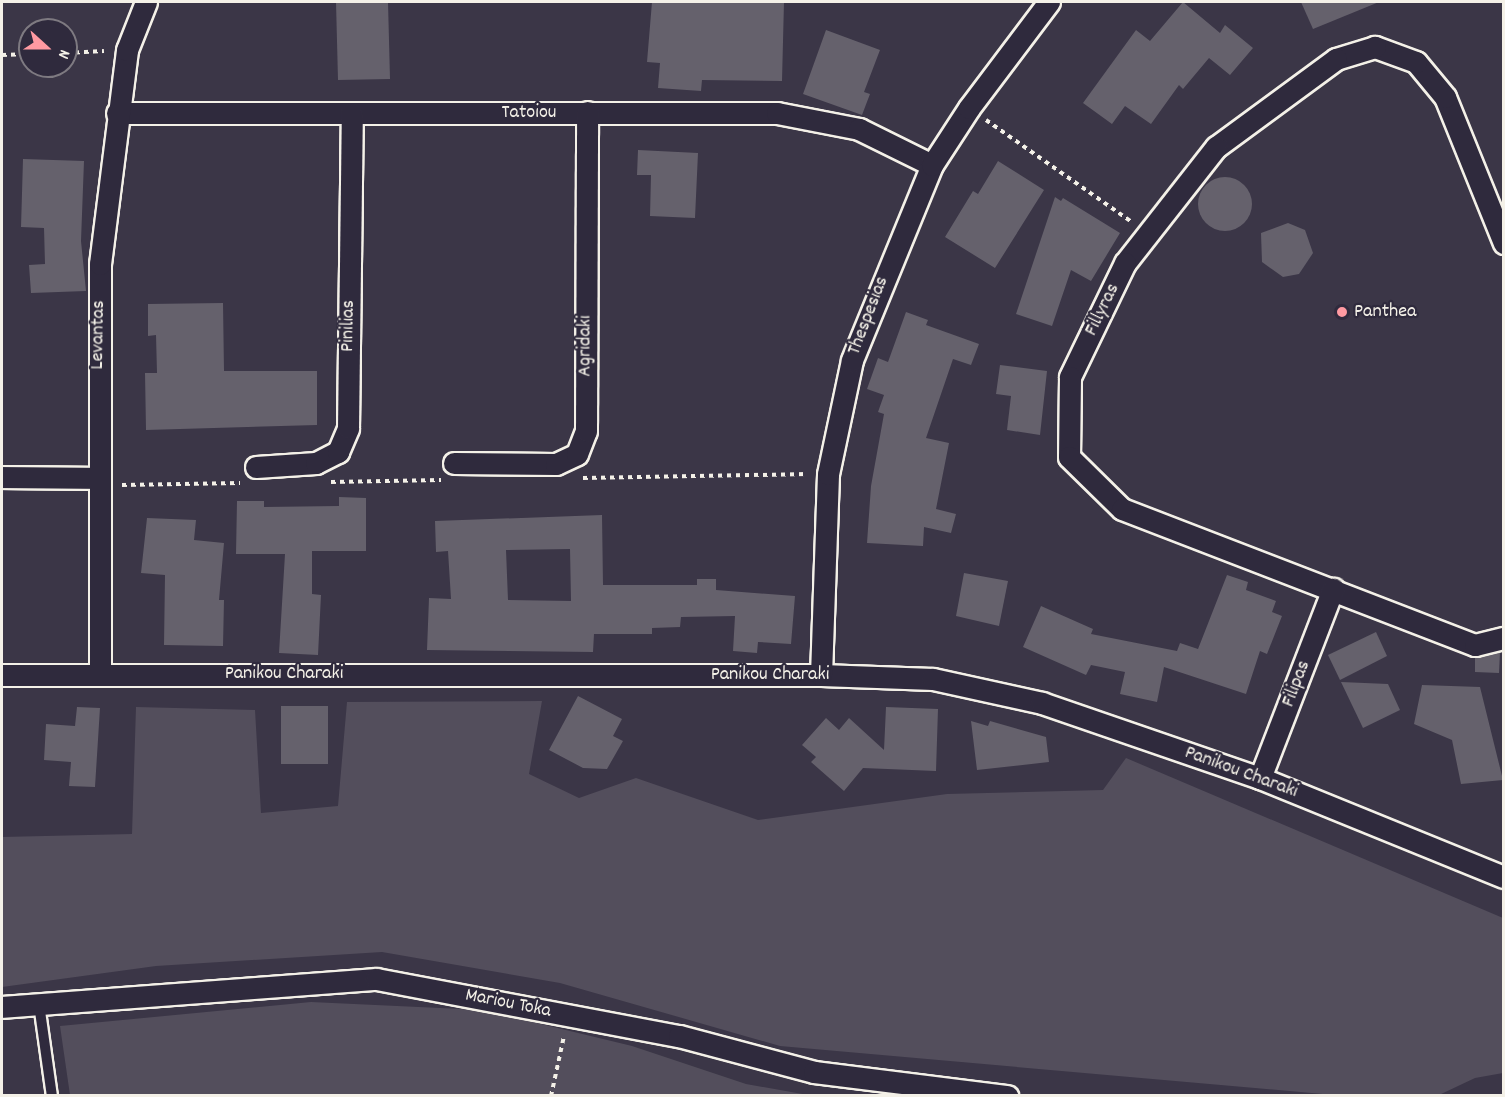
<!DOCTYPE html>
<style>
body{margin:0}
#map{position:relative;width:1505px;height:1097px;overflow:hidden;background:#3b3647;font-family:Dekko,sans-serif}
div>[style]{position:absolute}
.green>*{inset:0;background:#534e5c}
.building>*{inset:0;background:#65616c}
.round{border-radius:50%}
.path>*{height:4px;margin-top:-2px;transform-origin:0;background:repeating-linear-gradient(90deg,#f4f1e8 0 4.5px,transparent 0 9px)}
.roads{filter:drop-shadow(2px 0 #f4f1e8) drop-shadow(-2px 0 #f4f1e8) drop-shadow(0 2px #f4f1e8) drop-shadow(0 -2px #f4f1e8)}
.service>*{height:10px;margin:-5px;padding:0 5px;transform-origin:5px;border-radius:5px;background:#2f2a3d}
.minor>*{height:21px;margin:-10.5px;padding:0 10.5px;transform-origin:10.5px;border-radius:10.5px;background:#2f2a3d}
.dots>*{width:16px;height:16px;translate:-50% -50%;box-sizing:border-box;border:3px solid #2f2a3d;border-radius:50%}
span{translate:-50% -50%;white-space:nowrap;text-align:center;line-height:1.15;-webkit-text-stroke:4.5px #2f2a3d;paint-order:stroke}
.street-label{font-size:20px;color:#f4f1e8}
.poi-label{font-size:20px;color:#f4f1e8}
.left{translate:0 -50%;text-align:left}
.frame{position:absolute;inset:0;border:3px solid #f4f1e8;pointer-events:none}
.north{position:absolute;left:18px;top:18px;width:60px;height:60px;box-sizing:border-box;background:#2f2a3d;border:2px solid #7e7a81;border-radius:50%;rotate:111deg;font-size:16px;font-weight:700;line-height:24px;text-align:center;color:#f4f1e8}
.north::after{content:'';display:block;margin:auto;width:21px;height:27px;background:#ff9aa2;clip-path:polygon(50% 0,100% 100%,50% 72%,0 100%)}
</style>
<div id="map">
<div class="green">
<i style="clip-path:polygon(542px 701px,529px 774px,579px 798px,636px 778px,758px 820px,947px 794px,1103px 790px,1126px 758px,1503px 918px,1503px 1073px,1475px 1078px,1439px 1095px,1345px 1096px,780px 1046px,560px 983px,382px 952px,156px 966px,2px 987px,2px 837px,132px 834px,136px 707px,255px 710px,261px 813px,338px 806px,347px 702px)"></i>
<i style="clip-path:polygon(311px 1002px,483px 1010px,632px 1046px,746px 1084px,808px 1095px,70px 1095px,60px 1026px)"></i>
</div>
<div class="building">
<i style="clip-path:polygon(336px 2px,388px 2px,390px 79px,338px 80px)"></i>
<i style="clip-path:polygon(652px 2px,784px 2px,782px 81px,702px 80px,701px 91px,658px 88px,660px 63px,647px 62px)"></i>
<i style="clip-path:polygon(1183px 2px,1220px 33px,1225px 25px,1253px 48px,1230px 75px,1209px 58px,1183px 89px,1179px 85px,1151px 124px,1125px 106px,1112px 124px,1083px 103px,1136px 30px,1150px 41px)"></i>
<i style="clip-path:polygon(1301px 2px,1379px 2px,1313px 29px)"></i>
<i style="clip-path:polygon(826px 30px,880px 50px,864px 92px,870px 94px,862px 115px,803px 94px)"></i>
<i style="clip-path:polygon(638px 150px,698px 153px,695px 218px,650px 216px,651px 175px,637px 175px)"></i>
<i style="clip-path:polygon(23px 159px,84px 161px,81px 241px,86px 291px,31px 293px,29px 265px,45px 264px,44px 228px,21px 227px)"></i>
<i style="clip-path:polygon(998px 161px,1044px 190px,995px 268px,945px 237px,973px 191px,978px 194px)"></i>
<i class="round" style="left:1198px;top:177px;width:54px;height:54px"></i>
<i style="clip-path:polygon(1055px 197px,1061px 201px,1063px 198px,1120px 233px,1091px 281px,1071px 270px,1052px 326px,1016px 314px)"></i>
<i style="clip-path:polygon(1288px 223px,1305px 230px,1313px 253px,1299px 274px,1283px 277px,1262px 262px,1261px 233px)"></i>
<i style="clip-path:polygon(223px 303px,224px 371px,317px 371px,317px 425px,146px 430px,145px 373px,157px 373px,156px 335px,148px 336px,148px 304px)"></i>
<i style="clip-path:polygon(906px 312px,928px 320px,926px 325px,979px 344px,971px 365px,953px 359px,926px 438px,949px 443px,936px 509px,956px 514px,951px 533px,924px 527px,923px 546px,867px 543px,871px 486px,884px 414px,878px 412px,884px 395px,867px 389px,878px 358px,888px 362px)"></i>
<i style="clip-path:polygon(1000px 365px,1047px 371px,1040px 435px,1007px 430px,1011px 396px,996px 394px)"></i>
<i style="clip-path:polygon(339px 497px,366px 498px,366px 551px,312px 551px,312px 594px,321px 595px,318px 655px,279px 653px,285px 554px,236px 554px,237px 501px,264px 501px,264px 507px,339px 506px)"></i>
<i style="clip-path:polygon(evenodd,602px 515px,603px 585px,697px 585px,697px 579px,716px 579px,716px 590px,795px 596px,791px 644px,758px 642px,757px 653px,733px 651px,735px 616px,681px 617px,680px 627px,652px 628px,652px 634px,594px 634px,593px 652px,427px 650px,429px 598px,451px 599px,448px 551px,436px 552px,435px 521px,602px 515px,570px 549px,571px 601px,508px 600px,506px 550px,570px 549px)"></i>
<i style="clip-path:polygon(147px 518px,196px 520px,194px 540px,224px 543px,219px 600px,224px 600px,223px 646px,164px 645px,165px 575px,141px 573px)"></i>
<i style="clip-path:polygon(964px 573px,1008px 581px,999px 626px,956px 616px)"></i>
<i style="clip-path:polygon(1227px 575px,1248px 582px,1246px 590px,1276px 601px,1272px 612px,1282px 616px,1267px 654px,1260px 651px,1246px 694px,1164px 667px,1157px 702px,1120px 694px,1125px 672px,1091px 665px,1086px 675px,1023px 647px,1041px 606px,1093px 629px,1091px 634px,1177px 651px,1180px 643px,1198px 649px)"></i>
<i style="clip-path:polygon(1376px 632px,1387px 656px,1340px 680px,1328px 655px)"></i>
<i style="clip-path:polygon(1500px 652px,1499px 673px,1475px 672px,1475px 657px)"></i>
<i style="clip-path:polygon(1341px 682px,1388px 684px,1400px 710px,1363px 728px)"></i>
<i style="clip-path:polygon(1422px 685px,1480px 687px,1503px 780px,1461px 784px,1452px 740px,1414px 724px)"></i>
<i style="clip-path:polygon(578px 696px,622px 719px,613px 736px,623px 741px,607px 769px,583px 768px,549px 750px)"></i>
<i style="clip-path:polygon(281px 706px,328px 706px,328px 764px,281px 764px)"></i>
<i style="clip-path:polygon(77px 707px,100px 708px,95px 787px,69px 786px,71px 762px,44px 760px,46px 724px,75px 726px)"></i>
<i style="clip-path:polygon(886px 707px,938px 709px,936px 771px,863px 768px,844px 791px,811px 762px,816px 757px,802px 745px,826px 718px,839px 730px,849px 718px,884px 750px)"></i>
<i style="clip-path:polygon(971px 721px,988px 726px,990px 721px,1046px 737px,1049px 762px,977px 770px)"></i>
</div>
<div class="path">
<i style="left:66px;top:53px;width:38px;rotate:-3deg"></i>
<i style="left:2px;top:55px;width:28px;rotate:-2deg"></i>
<i style="left:986px;top:120px;width:176px;rotate:35deg"></i>
<i style="left:583px;top:478px;width:224px;rotate:-1deg"></i>
<i style="left:331px;top:482px;width:110px;rotate:-1deg"></i>
<i style="left:122px;top:485px;width:118px;rotate:-1deg"></i>
<i style="left:551px;top:1096px;width:61px;rotate:-77.8deg"></i>
</div>
<div class="roads">
<div class="service">
<i style="left:39px;top:1004px;width:93px;rotate:82deg"></i>
</div>
<div class="minor">
<i style="left:117px;top:113px;width:660px"></i>
<i style="left:777px;top:113px;width:84px;rotate:11deg"></i>
<i style="left:859px;top:129px;width:81px;rotate:26.3deg"></i>
<i style="left:1504px;top:243px;width:157px;rotate:-112deg"></i>
<i style="left:1445px;top:97px;width:45px;rotate:-129.6deg"></i>
<i style="left:1416px;top:62px;width:44px;rotate:-159.9deg"></i>
<i style="left:1375px;top:47px;width:41px;rotate:162.9deg"></i>
<i style="left:1336px;top:59px;width:149px;rotate:143.7deg"></i>
<i style="left:1216px;top:147px;width:147px;rotate:128.1deg"></i>
<i style="left:1125px;top:263px;width:127px;rotate:115.8deg"></i>
<i style="left:1070px;top:377px;width:80px;rotate:90.7deg"></i>
<i style="left:1069px;top:457px;width:74px;rotate:44.5deg"></i>
<i style="left:1122px;top:509px;width:378px;rotate:21.1deg"></i>
<i style="left:1475px;top:645px;width:30px;rotate:-14deg"></i>
<i style="left:454px;top:463px;width:102px;rotate:0.6deg"></i>
<i style="left:556px;top:464px;width:23px;rotate:-25deg"></i>
<i style="left:577px;top:454px;width:25px;rotate:-69deg"></i>
<i style="left:586px;top:431px;width:319px;rotate:-89.8deg"></i>
<i style="left:256px;top:467px;width:60px;rotate:-3.8deg"></i>
<i style="left:316px;top:463px;width:25px;rotate:-27deg"></i>
<i style="left:338px;top:452px;width:26px;rotate:-67deg"></i>
<i style="left:348px;top:428px;width:314px;rotate:-89.3deg"></i>
<i style="left:2px;top:477px;width:96px;rotate:0.6deg"></i>
<i style="left:100px;top:674px;width:410px;rotate:-90deg"></i>
<i style="left:100px;top:264px;width:216px;rotate:-82.8deg"></i>
<i style="left:127px;top:50px;width:52px;rotate:-68.4deg"></i>
<i style="left:2px;top:675px;width:819px"></i>
<i style="left:821px;top:675px;width:112px;rotate:2deg"></i>
<i style="left:933px;top:679px;width:112px;rotate:12.4deg"></i>
<i style="left:1042px;top:703px;width:231px;rotate:19deg"></i>
<i style="left:1260px;top:778px;width:263px;rotate:22.1deg"></i>
<i style="left:821px;top:675px;width:201px;rotate:-88deg"></i>
<i style="left:828px;top:474px;width:116px;rotate:-78.1deg"></i>
<i style="left:852px;top:360px;width:211px;rotate:-67.7deg"></i>
<i style="left:932px;top:165px;width:68px;rotate:-57deg"></i>
<i style="left:969px;top:108px;width:133px;rotate:-53deg"></i>
<i style="left:1260px;top:778px;width:203px;rotate:-68.9deg"></i>
<i style="left:2px;top:1007px;width:375px;rotate:-4.3deg"></i>
<i style="left:376px;top:979px;width:308px;rotate:10.7deg"></i>
<i style="left:679px;top:1036px;width:140px;rotate:14.9deg"></i>
<i style="left:814px;top:1072px;width:195px;rotate:7.1deg"></i>
</div>
</div>
<div class="dots">
<i style="left:1342px;top:312px;background:#ff9aa2"></i>
</div>
<div class="street-label">
<span style="left:529px;top:113px">Tatoiou</span>
<span style="left:1103px;top:310px;rotate:-64deg">Fillyras</span>
<span style="left:869px;top:316px;rotate:-69deg">Thespesias</span>
<span style="left:349px;top:326px;rotate:-89deg">Pinilias</span>
<span style="left:99px;top:335px;rotate:-89deg">Levantas</span>
<span style="left:586px;top:346px;rotate:-90deg">Agridaki</span>
<span style="left:284px;top:674px">Panikou Charaki</span>
<span style="left:770px;top:675px">Panikou Charaki</span>
<span style="left:1297px;top:684px;rotate:-69deg">Filipas</span>
<span style="left:1241px;top:773px;rotate:20deg">Panikou Charaki</span>
<span style="left:508px;top:1004px;rotate:11deg">Mariou Toka</span>
</div>
<div class="poi-label">
<span class="left" style="left:1354px;top:312px">Panthea</span>
</div>
<div class="frame"></div>
<div class="north">N</div>
</div>
